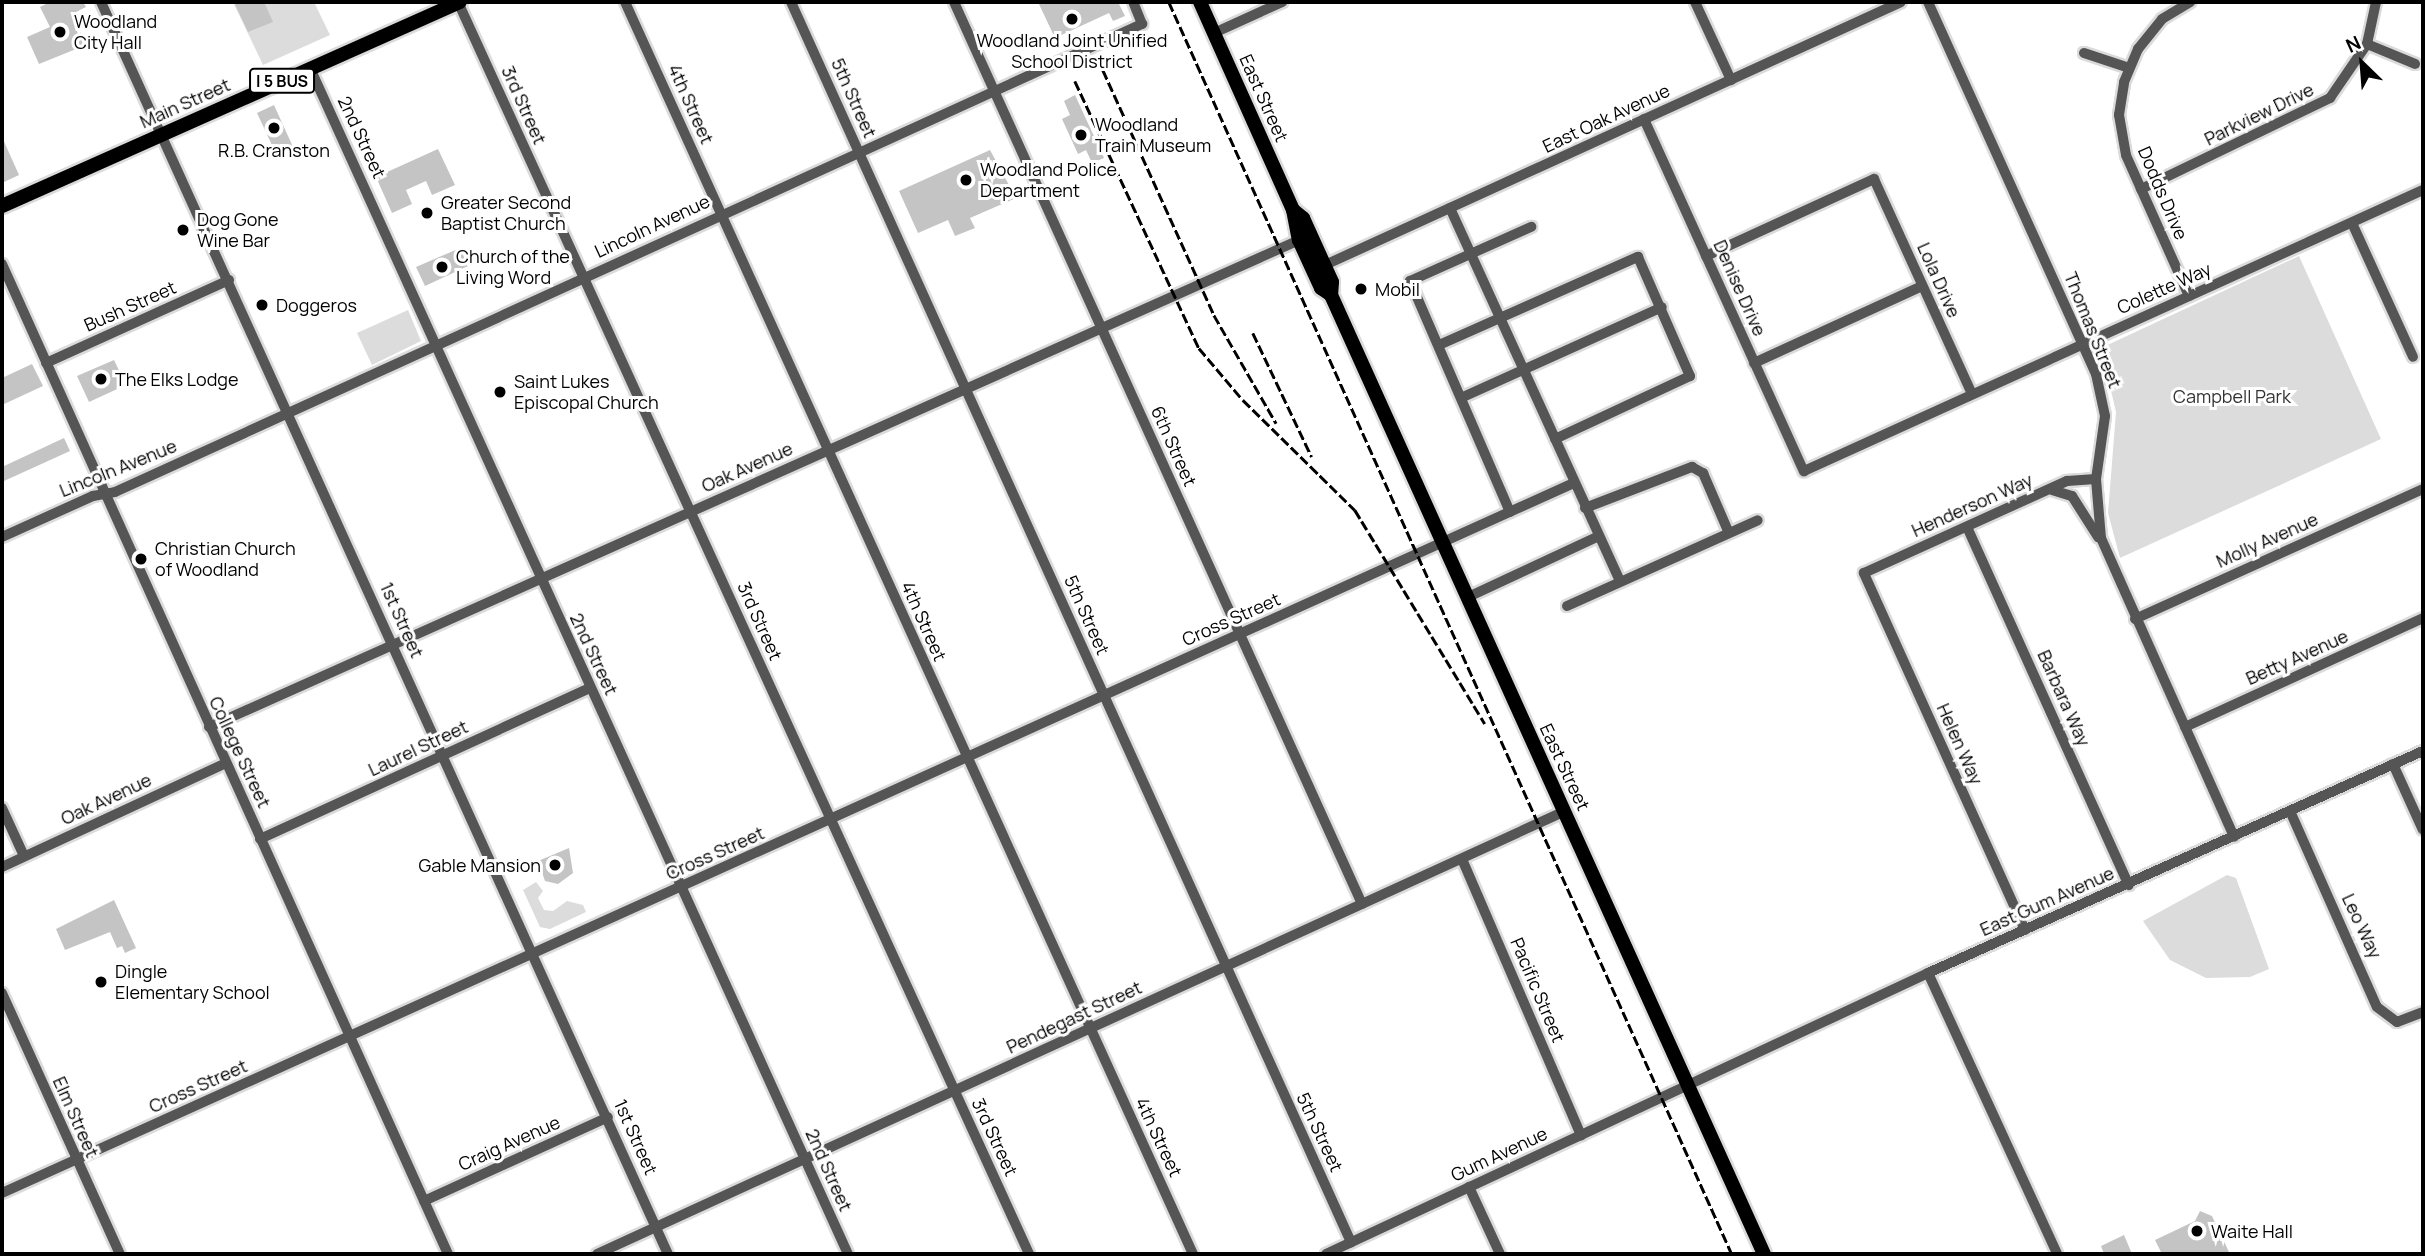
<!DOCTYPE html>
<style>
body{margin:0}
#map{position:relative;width:2425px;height:1256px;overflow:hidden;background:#fff;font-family:Manrope,sans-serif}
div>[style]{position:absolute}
.green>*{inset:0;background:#dcdcdc}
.building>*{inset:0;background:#c4c4c4}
.roads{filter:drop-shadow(2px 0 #dbdbdb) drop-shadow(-2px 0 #dbdbdb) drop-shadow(0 2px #dbdbdb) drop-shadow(0 -2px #dbdbdb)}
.minor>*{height:10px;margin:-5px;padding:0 5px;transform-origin:5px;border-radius:5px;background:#555}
.major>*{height:14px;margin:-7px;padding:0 7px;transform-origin:7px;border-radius:7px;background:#000}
.rail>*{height:2.5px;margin-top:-1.25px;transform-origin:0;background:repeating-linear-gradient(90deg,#000 0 10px,transparent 0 13.5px)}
.dots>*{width:19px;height:19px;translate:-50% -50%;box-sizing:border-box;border:4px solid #fff;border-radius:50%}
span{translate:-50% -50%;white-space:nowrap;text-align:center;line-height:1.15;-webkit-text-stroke:6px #fff;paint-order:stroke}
.shield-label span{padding:2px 5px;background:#fff;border:2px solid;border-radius:5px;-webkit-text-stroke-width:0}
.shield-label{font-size:16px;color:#000;font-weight:700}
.poi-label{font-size:18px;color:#000}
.left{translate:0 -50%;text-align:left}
.right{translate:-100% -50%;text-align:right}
.street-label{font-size:18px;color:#000}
.park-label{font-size:18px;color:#333}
.frame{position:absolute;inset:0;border:4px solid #000;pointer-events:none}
.north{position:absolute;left:2327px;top:28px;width:70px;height:70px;-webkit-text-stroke:5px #fff;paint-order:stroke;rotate:335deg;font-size:19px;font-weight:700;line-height:28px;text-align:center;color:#000}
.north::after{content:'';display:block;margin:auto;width:24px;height:32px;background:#000;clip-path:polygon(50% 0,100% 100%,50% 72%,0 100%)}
</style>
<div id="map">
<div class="green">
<i style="clip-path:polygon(233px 2px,314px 2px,330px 35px,263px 65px)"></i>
<i style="clip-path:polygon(2299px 256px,2381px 439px,2120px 558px,2108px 513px,2116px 412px,2101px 348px)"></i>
<i style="clip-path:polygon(408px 310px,421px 341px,372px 365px,357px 333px)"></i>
<i style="clip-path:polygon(2227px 875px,2236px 878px,2269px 969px,2250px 977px,2206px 978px,2170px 960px,2143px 921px)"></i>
<i style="clip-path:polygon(536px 882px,543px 891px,538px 898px,544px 910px,553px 911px,567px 901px,583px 905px,586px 912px,550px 929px,540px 927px,523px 890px)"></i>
</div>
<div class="building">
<i style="clip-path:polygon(50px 2px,83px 2px,86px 7px,72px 14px,86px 45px,39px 64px,27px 37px,50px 27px,40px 7px)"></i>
<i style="clip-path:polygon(234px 2px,264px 2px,273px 22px,248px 32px)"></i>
<i style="clip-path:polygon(1038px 2px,1118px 2px,1125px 16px,1113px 21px,1109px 13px,1055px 38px)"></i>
<i style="clip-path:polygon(1075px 95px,1104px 158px,1092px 163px,1086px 150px,1078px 154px,1062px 119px,1070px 115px,1064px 101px)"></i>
<i style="clip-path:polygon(274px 105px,293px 147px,278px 158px,257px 113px)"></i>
<i style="clip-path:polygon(2px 137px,19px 175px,2px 183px)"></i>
<i style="clip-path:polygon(438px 149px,455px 185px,432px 195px,426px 181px,406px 190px,412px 204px,392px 213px,376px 177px)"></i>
<i style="clip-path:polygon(990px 150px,1016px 198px,970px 218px,975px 228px,955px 236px,948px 220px,918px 233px,899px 191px)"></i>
<i style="clip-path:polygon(460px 248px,468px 266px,425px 286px,416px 267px)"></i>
<i style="clip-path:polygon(114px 360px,126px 385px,89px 402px,77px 376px)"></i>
<i style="clip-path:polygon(32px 364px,43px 386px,2px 405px,2px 378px)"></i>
<i style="clip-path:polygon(64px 438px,70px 451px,4px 481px,2px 467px)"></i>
<i style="clip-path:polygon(569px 848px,573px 873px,558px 884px,545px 881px,538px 861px)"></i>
<i style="clip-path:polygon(114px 900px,136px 948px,125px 953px,122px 946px,117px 948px,110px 932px,65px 950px,56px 929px)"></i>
<i style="clip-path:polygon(2200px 1211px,2212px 1216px,2229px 1252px,2162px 1254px,2155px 1240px,2195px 1221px)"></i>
<i style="clip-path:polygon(2124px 1235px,2132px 1254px,2104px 1254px,2101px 1246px)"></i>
</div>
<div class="roads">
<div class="minor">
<i style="left:101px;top:2px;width:1374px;rotate:65.64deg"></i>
<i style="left:458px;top:2px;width:1376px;rotate:65.48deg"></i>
<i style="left:625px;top:2px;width:1375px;rotate:65.6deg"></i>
<i style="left:791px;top:2px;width:1361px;rotate:65.7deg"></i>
<i style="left:954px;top:2px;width:990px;rotate:65.66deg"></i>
<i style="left:1695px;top:2px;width:86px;rotate:65.2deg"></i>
<i style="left:1928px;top:2px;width:408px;rotate:65.7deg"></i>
<i style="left:2096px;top:374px;width:43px;rotate:77.9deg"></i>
<i style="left:2105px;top:416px;width:64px;rotate:98.1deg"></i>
<i style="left:2096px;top:479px;width:59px;rotate:85.2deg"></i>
<i style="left:2101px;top:538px;width:327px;rotate:66deg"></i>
<i style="left:1214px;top:33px;width:75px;rotate:-24.5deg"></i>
<i style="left:2367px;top:44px;width:52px;rotate:22.6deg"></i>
<i style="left:2084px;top:53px;width:47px;rotate:18.4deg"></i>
<i style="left:310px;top:68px;width:1302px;rotate:65.6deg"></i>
<i style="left:1644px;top:119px;width:387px;rotate:65.6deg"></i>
<i style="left:1804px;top:471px;width:680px;rotate:-24.42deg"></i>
<i style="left:2141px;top:189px;width:210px;rotate:-25.7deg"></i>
<i style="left:2330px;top:98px;width:65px;rotate:-55.6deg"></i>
<i style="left:2367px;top:44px;width:43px;rotate:-77.9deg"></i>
<i style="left:1450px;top:208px;width:410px;rotate:65.5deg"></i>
<i style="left:2352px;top:223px;width:147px;rotate:65.5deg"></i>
<i style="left:1706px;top:256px;width:185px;rotate:-24.6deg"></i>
<i style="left:1874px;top:179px;width:236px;rotate:65.5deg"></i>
<i style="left:2px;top:264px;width:1086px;rotate:65.75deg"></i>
<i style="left:1325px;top:265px;width:633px;rotate:-24.54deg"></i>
<i style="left:2189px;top:296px;width:154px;rotate:-114.1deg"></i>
<i style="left:2126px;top:155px;width:41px;rotate:-99.9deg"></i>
<i style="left:2119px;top:115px;width:33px;rotate:-81deg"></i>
<i style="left:2124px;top:82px;width:36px;rotate:-67deg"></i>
<i style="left:2138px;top:49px;width:38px;rotate:-51deg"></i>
<i style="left:2162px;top:19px;width:33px;rotate:-31deg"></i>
<i style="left:1439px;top:345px;width:218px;rotate:-23.9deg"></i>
<i style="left:1638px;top:257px;width:130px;rotate:66.4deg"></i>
<i style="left:1690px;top:376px;width:149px;rotate:155deg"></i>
<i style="left:46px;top:363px;width:201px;rotate:-24.4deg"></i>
<i style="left:1754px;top:363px;width:185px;rotate:-24.6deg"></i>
<i style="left:1463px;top:397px;width:218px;rotate:-24.3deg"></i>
<i style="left:2052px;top:490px;width:21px;rotate:17deg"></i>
<i style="left:2072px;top:496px;width:49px;rotate:57.6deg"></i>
<i style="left:1585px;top:508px;width:115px;rotate:-21deg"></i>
<i style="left:1692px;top:467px;width:13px;rotate:29deg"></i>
<i style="left:1703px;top:473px;width:65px;rotate:66.6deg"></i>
<i style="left:1510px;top:512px;width:252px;rotate:-113.4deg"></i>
<i style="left:1410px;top:281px;width:133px;rotate:-24.1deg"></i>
<i style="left:1967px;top:527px;width:393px;rotate:65.7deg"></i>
<i style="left:2px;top:537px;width:100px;rotate:-24.3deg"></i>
<i style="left:93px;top:496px;width:22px;rotate:-10deg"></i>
<i style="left:115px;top:492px;width:1129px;rotate:-24.5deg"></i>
<i style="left:1142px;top:24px;width:24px;rotate:-112deg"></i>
<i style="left:1466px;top:598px;width:145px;rotate:-25deg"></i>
<i style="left:1567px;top:606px;width:209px;rotate:-24.2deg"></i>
<i style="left:2135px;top:619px;width:316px;rotate:-24.3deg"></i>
<i style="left:209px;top:727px;width:1194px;rotate:-24.07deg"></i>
<i style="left:2185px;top:727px;width:262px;rotate:-24.6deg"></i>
<i style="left:2393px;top:764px;width:72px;rotate:65.6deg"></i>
<i style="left:2px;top:808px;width:53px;rotate:65.4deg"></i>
<i style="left:2290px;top:811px;width:214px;rotate:66.1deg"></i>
<i style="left:2377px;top:1007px;width:25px;rotate:37deg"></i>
<i style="left:2397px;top:1022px;width:28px;rotate:-21deg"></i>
<i style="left:260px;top:839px;width:363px;rotate:-24.6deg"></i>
<i style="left:1462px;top:859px;width:301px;rotate:66.7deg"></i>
<i style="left:2px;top:867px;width:247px;rotate:-24.9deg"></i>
<i style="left:2025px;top:930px;width:392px;rotate:-114.3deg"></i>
<i style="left:1864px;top:573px;width:223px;rotate:-24.4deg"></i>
<i style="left:2067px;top:481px;width:29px;rotate:-4deg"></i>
<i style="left:1928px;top:973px;width:309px;rotate:65.3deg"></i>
<i style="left:2px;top:993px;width:286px;rotate:65.7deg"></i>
<i style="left:1469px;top:1187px;width:74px;rotate:65.2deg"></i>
<i style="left:2px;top:1193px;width:1725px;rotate:-24.31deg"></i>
<i style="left:424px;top:1201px;width:202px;rotate:-24.5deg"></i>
<i style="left:597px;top:1254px;width:1065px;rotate:-24.59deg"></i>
<i style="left:1326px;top:1254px;width:664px;rotate:-25.02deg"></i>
<i style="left:1928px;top:973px;width:543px;rotate:-24.16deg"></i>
</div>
<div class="major">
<i style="left:1200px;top:2px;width:228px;rotate:65.9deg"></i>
<i style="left:1293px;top:210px;width:13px;rotate:39deg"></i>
<i style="left:1303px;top:218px;width:70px;rotate:65.6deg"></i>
<i style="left:1332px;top:282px;width:13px;rotate:94deg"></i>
<i style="left:1331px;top:295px;width:1052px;rotate:65.7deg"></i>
<i style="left:2px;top:206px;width:501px;rotate:-24.01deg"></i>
<i style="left:1293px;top:210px;width:31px;rotate:79deg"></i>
<i style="left:1299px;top:240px;width:53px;rotate:65.4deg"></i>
<i style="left:1321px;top:288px;width:12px;rotate:35deg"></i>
</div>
</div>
<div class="rail">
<i style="left:1169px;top:2px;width:1373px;rotate:65.79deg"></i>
<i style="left:1103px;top:70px;width:269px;rotate:65.6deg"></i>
<i style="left:1214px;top:315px;width:125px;rotate:60.1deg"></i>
<i style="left:1075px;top:81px;width:294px;rotate:65.1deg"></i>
<i style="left:1199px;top:348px;width:68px;rotate:49.8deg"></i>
<i style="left:1243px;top:400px;width:157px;rotate:44.5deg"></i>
<i style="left:1355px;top:510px;width:250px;rotate:58.7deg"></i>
<i style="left:1253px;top:333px;width:137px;rotate:64.6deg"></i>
</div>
<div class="dots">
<i style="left:1072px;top:19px;background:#000"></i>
<i style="left:60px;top:32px;background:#000"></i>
<i style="left:274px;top:128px;background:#000"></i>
<i style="left:1081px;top:135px;background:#000"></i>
<i style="left:966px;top:180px;background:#000"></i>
<i style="left:427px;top:213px;background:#000"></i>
<i style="left:183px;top:230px;background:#000"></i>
<i style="left:442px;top:267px;background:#000"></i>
<i style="left:1361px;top:289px;background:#000"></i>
<i style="left:262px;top:305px;background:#000"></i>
<i style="left:101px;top:379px;background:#000"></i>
<i style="left:500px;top:392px;background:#000"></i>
<i style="left:141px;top:559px;background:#000"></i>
<i style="left:555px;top:865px;background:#000"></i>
<i style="left:101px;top:982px;background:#000"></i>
<i style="left:2197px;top:1231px;background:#000"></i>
</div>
<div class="shield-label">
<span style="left:282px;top:81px">I 5 BUS</span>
</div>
<div class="poi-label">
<span class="left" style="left:74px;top:32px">Woodland<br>City Hall</span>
<span style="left:1072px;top:51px">Woodland Joint Unified<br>School District</span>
<span class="left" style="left:1095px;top:135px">Woodland<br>Train Museum</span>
<span style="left:274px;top:150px">R.B. Cranston</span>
<span class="left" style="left:980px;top:180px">Woodland Police<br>Department</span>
<span class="left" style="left:441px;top:213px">Greater Second<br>Baptist Church</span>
<span class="left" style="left:197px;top:230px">Dog Gone<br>Wine Bar</span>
<span class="left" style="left:456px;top:267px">Church of the<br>Living Word</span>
<span class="left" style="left:1375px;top:289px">Mobil</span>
<span class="left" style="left:276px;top:305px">Doggeros</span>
<span class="left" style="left:115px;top:379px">The Elks Lodge</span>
<span class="left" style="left:514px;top:392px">Saint Lukes<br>Episcopal Church</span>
<span class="left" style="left:155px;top:559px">Christian Church<br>of Woodland</span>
<span class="right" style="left:541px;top:865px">Gable Mansion</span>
<span class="left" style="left:115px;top:982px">Dingle<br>Elementary School</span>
<span class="left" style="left:2211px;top:1231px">Waite Hall</span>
</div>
<div class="street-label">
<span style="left:854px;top:98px;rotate:66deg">5th Street</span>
<span style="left:1264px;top:98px;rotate:66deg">East Street</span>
<span style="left:185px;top:103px;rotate:-24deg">Main Street</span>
<span style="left:691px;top:104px;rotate:66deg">4th Street</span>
<span style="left:524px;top:105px;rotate:66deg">3rd Street</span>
<span style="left:2259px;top:114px;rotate:-26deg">Parkview Drive</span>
<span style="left:1606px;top:118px;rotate:-25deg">East Oak Avenue</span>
<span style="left:362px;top:137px;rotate:65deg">2nd Street</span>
<span style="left:2163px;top:193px;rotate:67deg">Dodds Drive</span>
<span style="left:652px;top:226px;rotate:-25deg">Lincoln Avenue</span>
<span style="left:1939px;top:280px;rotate:66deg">Lola Drive</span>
<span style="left:1740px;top:288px;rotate:66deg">Denise Drive</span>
<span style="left:2164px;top:288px;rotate:-24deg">Colette Way</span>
<span style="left:130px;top:306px;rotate:-24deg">Bush Street</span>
<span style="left:2093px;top:330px;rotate:68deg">Thomas Street</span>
<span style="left:1174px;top:446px;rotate:66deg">6th Street</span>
<span style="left:747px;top:467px;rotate:-24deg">Oak Avenue</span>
<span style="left:118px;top:468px;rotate:-22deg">Lincoln Avenue</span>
<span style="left:1972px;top:505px;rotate:-24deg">Henderson Way</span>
<span style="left:2267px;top:540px;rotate:-24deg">Molly Avenue</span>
<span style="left:1087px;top:615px;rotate:66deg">5th Street</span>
<span style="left:1231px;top:619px;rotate:-24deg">Cross Street</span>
<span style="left:402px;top:620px;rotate:66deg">1st Street</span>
<span style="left:760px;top:621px;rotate:66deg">3rd Street</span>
<span style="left:924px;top:621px;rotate:66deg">4th Street</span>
<span style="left:594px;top:654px;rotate:65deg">2nd Street</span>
<span style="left:2297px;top:657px;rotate:-24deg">Betty Avenue</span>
<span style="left:2064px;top:698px;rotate:66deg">Barbara Way</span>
<span style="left:1960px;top:744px;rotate:66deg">Helen Way</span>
<span style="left:418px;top:748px;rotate:-25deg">Laurel Street</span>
<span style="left:240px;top:752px;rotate:65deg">College Street</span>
<span style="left:1565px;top:767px;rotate:65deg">East Street</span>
<span style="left:106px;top:799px;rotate:-25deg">Oak Avenue</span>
<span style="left:715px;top:853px;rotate:-24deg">Cross Street</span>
<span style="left:2047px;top:901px;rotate:-24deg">East Gum Avenue</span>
<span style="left:2362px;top:926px;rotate:65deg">Leo Way</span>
<span style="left:1538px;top:990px;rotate:67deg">Pacific Street</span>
<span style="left:1074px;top:1017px;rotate:-25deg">Pendegast Street</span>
<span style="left:198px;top:1086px;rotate:-24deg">Cross Street</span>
<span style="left:76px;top:1117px;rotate:66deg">Elm Street</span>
<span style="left:1320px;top:1132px;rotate:65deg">5th Street</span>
<span style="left:636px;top:1137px;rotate:66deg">1st Street</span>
<span style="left:995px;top:1137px;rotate:65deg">3rd Street</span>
<span style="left:1159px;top:1137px;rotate:65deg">4th Street</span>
<span style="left:509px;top:1143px;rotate:-24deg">Craig Avenue</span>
<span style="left:1499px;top:1154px;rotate:-25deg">Gum Avenue</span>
<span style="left:829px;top:1170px;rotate:66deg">2nd Street</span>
</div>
<div class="park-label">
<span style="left:2232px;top:396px">Campbell Park</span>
</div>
<div class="frame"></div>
<div class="north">N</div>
</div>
